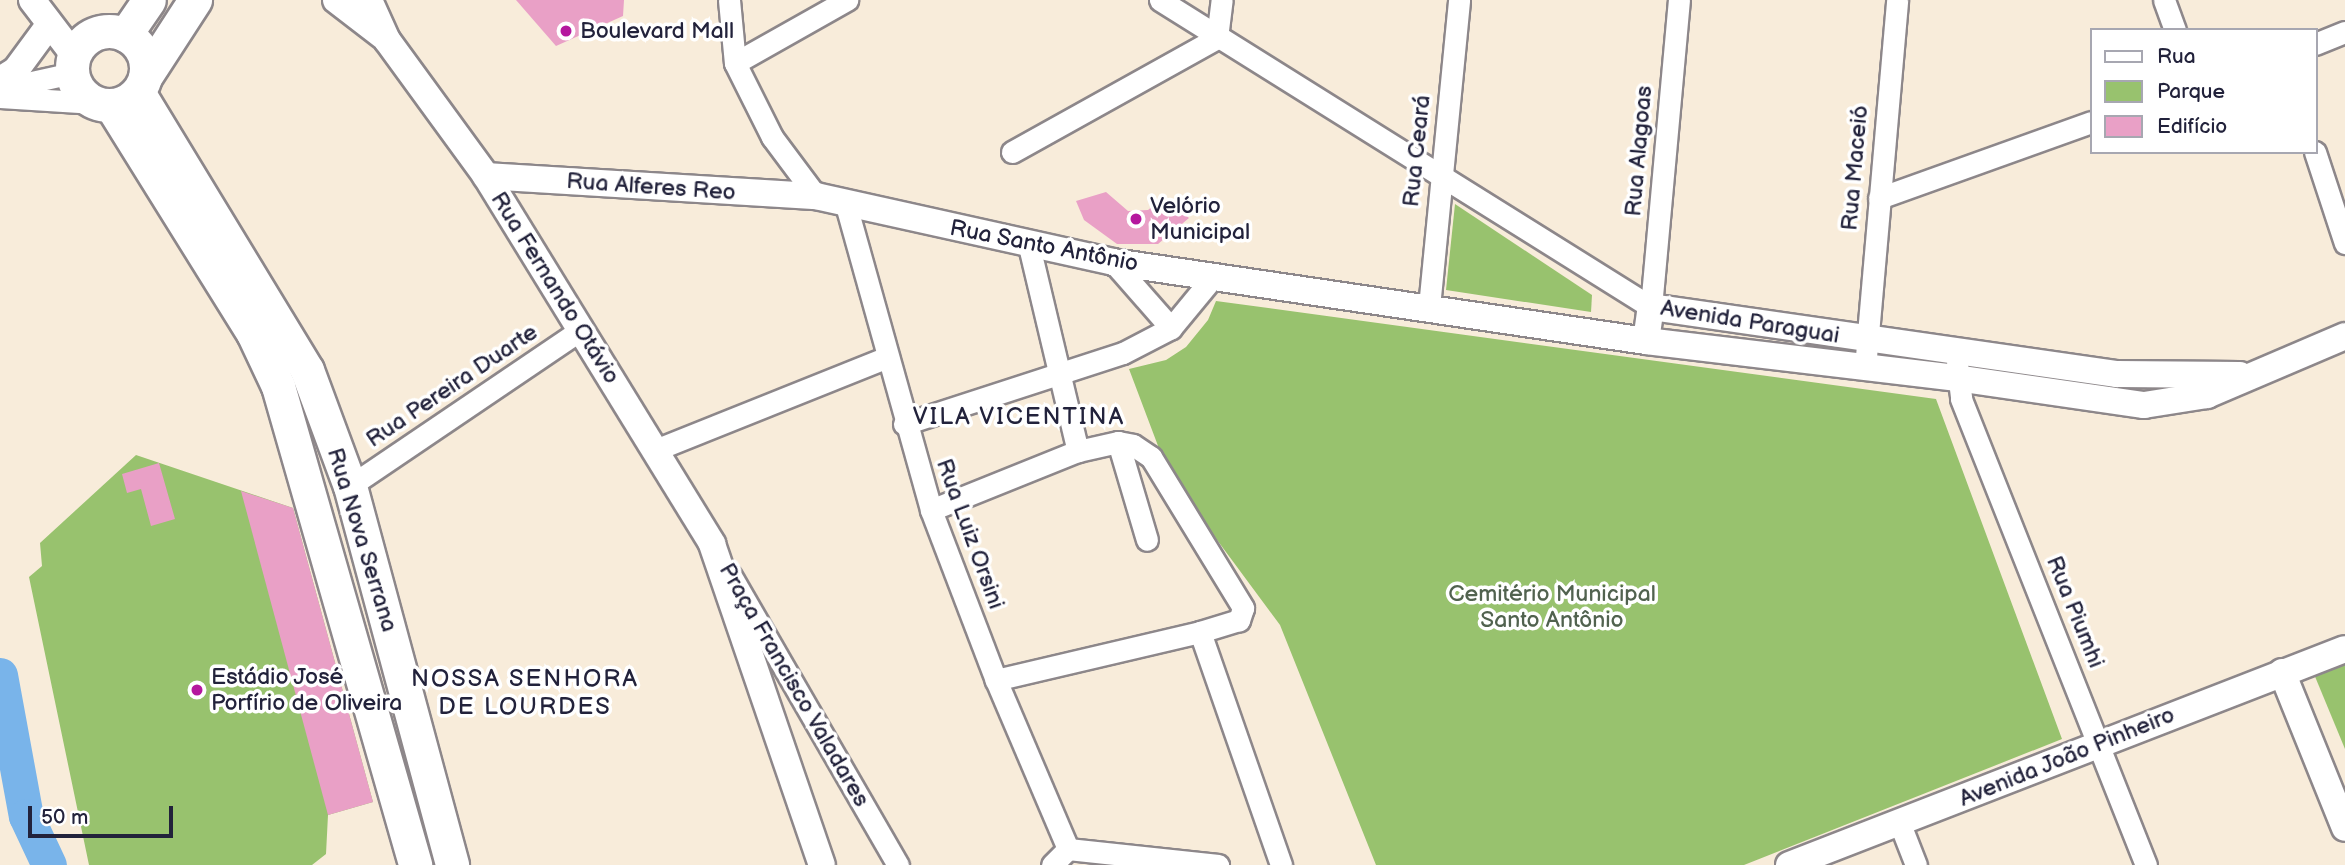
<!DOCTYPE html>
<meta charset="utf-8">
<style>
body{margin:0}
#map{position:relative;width:2345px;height:865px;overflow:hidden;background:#f8ecda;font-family:"Balsamiq Sans",sans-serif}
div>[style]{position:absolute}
.green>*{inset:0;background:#98c26e}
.river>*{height:35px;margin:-17.5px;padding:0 17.5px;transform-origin:17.5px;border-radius:17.5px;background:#79b4ea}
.building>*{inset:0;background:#e9a0c6}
.roads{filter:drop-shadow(2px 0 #8d878a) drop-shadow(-2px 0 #8d878a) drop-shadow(0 2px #8d878a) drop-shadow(0 -2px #8d878a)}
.minor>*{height:21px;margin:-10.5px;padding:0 10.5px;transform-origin:10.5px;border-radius:10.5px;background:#fff}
.tertiary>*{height:26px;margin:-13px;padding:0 13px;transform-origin:13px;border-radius:13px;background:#fff}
.primary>*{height:33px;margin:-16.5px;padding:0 16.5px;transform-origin:16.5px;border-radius:16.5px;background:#fff}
.primary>.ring{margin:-16.5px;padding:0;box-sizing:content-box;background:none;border:33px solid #fff;border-radius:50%}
.dots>*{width:19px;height:19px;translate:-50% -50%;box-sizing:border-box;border:4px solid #fff;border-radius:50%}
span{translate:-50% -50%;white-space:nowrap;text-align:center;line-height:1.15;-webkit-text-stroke:7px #fff;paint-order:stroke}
.poi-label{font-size:23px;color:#22223b}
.left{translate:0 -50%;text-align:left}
.street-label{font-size:23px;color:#22223b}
.park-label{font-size:23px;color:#51624f}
.neighbourhood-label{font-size:24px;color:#22223b;letter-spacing:2px}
.legend{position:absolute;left:2090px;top:28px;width:228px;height:126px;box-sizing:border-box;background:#fff;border:2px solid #a7a7b1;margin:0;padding:9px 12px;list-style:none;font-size:21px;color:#22223b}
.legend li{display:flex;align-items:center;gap:14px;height:35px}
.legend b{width:35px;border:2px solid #a7a7b1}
.scale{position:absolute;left:28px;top:806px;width:145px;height:32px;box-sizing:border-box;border:4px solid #22223b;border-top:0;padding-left:9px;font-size:21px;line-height:24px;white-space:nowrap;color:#22223b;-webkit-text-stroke:5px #fff;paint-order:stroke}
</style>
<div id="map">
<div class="green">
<i style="clip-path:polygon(1455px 204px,1592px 295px,1591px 312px,1446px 290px)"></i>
<i style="clip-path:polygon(1216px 301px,1936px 399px,2062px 739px,1744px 865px,1376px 865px,1280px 625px,1169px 475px,1129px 369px,1166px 360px,1186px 347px,1208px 320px)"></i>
<i style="clip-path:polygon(136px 455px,293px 508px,373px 802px,328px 815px,326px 854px,312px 865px,89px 865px,29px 577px,42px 566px,40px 543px)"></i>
<i style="clip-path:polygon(2345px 650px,2345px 749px,2309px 662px)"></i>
</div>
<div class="river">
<i style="left:0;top:675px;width:143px;rotate:79.6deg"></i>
<i style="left:26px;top:816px;width:54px;rotate:64.9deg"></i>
</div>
<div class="building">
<i style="clip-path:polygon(516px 0,624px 0,623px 16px,556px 46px)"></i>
<i style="clip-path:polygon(1106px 192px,1128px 211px,1148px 210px,1164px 197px,1189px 218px,1158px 244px,1117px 244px,1084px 220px,1076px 201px)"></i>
<i style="clip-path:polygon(159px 463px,175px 519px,151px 526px,141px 489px,127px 493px,122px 474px)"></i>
<i style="clip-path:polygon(241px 491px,293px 508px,373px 802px,328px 815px)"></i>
</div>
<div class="roads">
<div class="minor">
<i style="left:729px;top:0;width:63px;rotate:84.6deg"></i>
<i style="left:735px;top:63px;width:83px;rotate:63.4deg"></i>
<i style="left:772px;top:137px;width:74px;rotate:53.3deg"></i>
<i style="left:1160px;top:0;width:579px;rotate:32.02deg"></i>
<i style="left:1651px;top:307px;width:308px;rotate:-84.8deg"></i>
<i style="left:2164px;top:0;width:32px;rotate:70deg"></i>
<i style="left:2315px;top:44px;width:32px;rotate:-22deg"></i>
<i style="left:735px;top:63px;width:129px;rotate:-29.4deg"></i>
<i style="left:0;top:89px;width:74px;rotate:-12.5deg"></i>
<i style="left:0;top:97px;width:95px;rotate:3.6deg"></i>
<i style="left:1012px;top:152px;width:235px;rotate:-29.1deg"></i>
<i style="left:1217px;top:38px;width:38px;rotate:-83deg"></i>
<i style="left:2315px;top:152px;width:96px;rotate:71.8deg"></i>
<i style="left:1879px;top:198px;width:225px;rotate:-19.7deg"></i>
<i style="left:846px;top:205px;width:317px;rotate:74.4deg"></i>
<i style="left:931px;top:510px;width:182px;rotate:69.1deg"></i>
<i style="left:996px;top:680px;width:184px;rotate:66.9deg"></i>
<i style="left:1029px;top:246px;width:211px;rotate:76.6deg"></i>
<i style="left:1113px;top:262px;width:88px;rotate:48.7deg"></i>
<i style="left:1429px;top:307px;width:308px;rotate:-84.4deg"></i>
<i style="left:1957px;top:364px;width:35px;rotate:83deg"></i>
<i style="left:1961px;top:399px;width:501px;rotate:68.35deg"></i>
<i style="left:1865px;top:368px;width:369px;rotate:-85deg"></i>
<i style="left:904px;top:424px;width:230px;rotate:-18deg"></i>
<i style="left:1123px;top:353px;width:54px;rotate:-27.5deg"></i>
<i style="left:1171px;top:328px;width:66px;rotate:-50.5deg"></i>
<i style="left:1118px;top:442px;width:102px;rotate:73.5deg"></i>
<i style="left:655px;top:450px;width:248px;rotate:-21.8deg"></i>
<i style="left:350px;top:486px;width:280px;rotate:-34.1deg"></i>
<i style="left:931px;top:510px;width:158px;rotate:-21.9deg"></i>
<i style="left:1078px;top:451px;width:41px;rotate:-12.7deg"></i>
<i style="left:1118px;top:442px;width:15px;rotate:11deg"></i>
<i style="left:1133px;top:445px;width:22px;rotate:34deg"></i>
<i style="left:1151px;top:457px;width:177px;rotate:58.6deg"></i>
<i style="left:1243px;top:608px;width:13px;rotate:108deg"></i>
<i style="left:1239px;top:620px;width:41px;rotate:162.9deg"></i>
<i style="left:1200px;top:632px;width:210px;rotate:166.8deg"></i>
<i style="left:731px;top:576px;width:334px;rotate:60deg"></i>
<i style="left:1200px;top:632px;width:247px;rotate:70.8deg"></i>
<i style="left:1900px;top:824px;width:44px;rotate:68.7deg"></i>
<i style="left:1068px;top:849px;width:151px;rotate:6.1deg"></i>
<i style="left:1052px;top:865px;width:23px;rotate:-45deg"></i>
</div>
<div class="tertiary">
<i style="left:32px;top:0;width:69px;rotate:52.6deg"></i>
<i style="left:336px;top:0;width:59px;rotate:37.5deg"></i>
<i style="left:369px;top:0;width:44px;rotate:65.8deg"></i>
<i style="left:387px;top:40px;width:168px;rotate:53.9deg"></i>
<i style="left:486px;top:176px;width:432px;rotate:58.4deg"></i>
<i style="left:712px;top:544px;width:339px;rotate:71.1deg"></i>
<i style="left:0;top:80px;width:19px;rotate:-32deg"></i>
<i style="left:16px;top:70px;width:56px;rotate:-53.7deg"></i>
<i style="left:486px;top:176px;width:331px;rotate:3.5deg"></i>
<i style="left:816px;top:196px;width:304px;rotate:12.5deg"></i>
<i style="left:1113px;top:262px;width:539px;rotate:8.43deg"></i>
<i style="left:1646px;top:341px;width:312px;rotate:6.8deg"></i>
<i style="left:1956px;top:378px;width:190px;rotate:8.2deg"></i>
<i style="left:2144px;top:405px;width:64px;rotate:-9deg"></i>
<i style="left:2207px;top:395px;width:150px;rotate:-23.1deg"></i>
<i style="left:1646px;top:341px;width:34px;rotate:-82deg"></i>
<i style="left:1651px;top:307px;width:471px;rotate:8.2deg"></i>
<i style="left:2117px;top:374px;width:123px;rotate:0.5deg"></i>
<i style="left:2282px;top:672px;width:168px;rotate:68deg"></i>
<i style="left:1789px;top:865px;width:596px;rotate:-21.23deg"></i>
</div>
<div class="primary">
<i class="ring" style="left:72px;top:31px;width:41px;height:41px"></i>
<i style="left:125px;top:35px;width:42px;rotate:-55.6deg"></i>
<i style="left:145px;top:77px;width:92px;rotate:-57deg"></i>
<i style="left:138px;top:92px;width:325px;rotate:58.7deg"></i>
<i style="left:307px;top:370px;width:124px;rotate:69.7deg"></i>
<i style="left:350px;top:486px;width:392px;rotate:74.9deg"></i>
<i style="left:111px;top:105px;width:269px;rotate:58.1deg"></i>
<i style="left:253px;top:333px;width:59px;rotate:64.7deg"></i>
<i style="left:278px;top:386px;width:498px;rotate:74deg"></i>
</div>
</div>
<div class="dots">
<i style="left:566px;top:31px;background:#b5179e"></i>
<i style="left:1136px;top:219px;background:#b5179e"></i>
<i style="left:197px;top:690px;background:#b5179e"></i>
</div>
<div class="poi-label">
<span class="left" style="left:580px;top:31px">Boulevard Mall</span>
<span class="left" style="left:1150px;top:219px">Velório<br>Municipal</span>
<span class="left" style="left:211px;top:690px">Estádio José<br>Porfírio de Oliveira</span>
</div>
<div class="street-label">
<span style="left:1417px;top:151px;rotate:-84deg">Rua Ceará</span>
<span style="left:1639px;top:151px;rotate:-85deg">Rua Alagoas</span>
<span style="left:1855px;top:168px;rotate:-85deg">Rua Maceió</span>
<span style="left:651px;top:187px;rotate:4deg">Rua Alferes Reo</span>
<span style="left:1044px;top:246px;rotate:11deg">Rua Santo Antônio</span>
<span style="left:555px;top:288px;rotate:58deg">Rua Fernando Otávio</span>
<span style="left:1750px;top:322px;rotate:9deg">Avenida Paraguai</span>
<span style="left:452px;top:386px;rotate:-34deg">Rua Pereira Duarte</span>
<span style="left:970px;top:534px;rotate:70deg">Rua Luiz Orsini</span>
<span style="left:362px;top:540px;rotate:73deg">Rua Nova Serrana</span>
<span style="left:2075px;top:612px;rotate:68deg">Rua Piumhi</span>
<span style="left:794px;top:685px;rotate:60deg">Praça Francisco Valadares</span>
<span style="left:2067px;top:757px;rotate:-22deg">Avenida João Pinheiro</span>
</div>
<div class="park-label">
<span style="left:1552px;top:607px">Cemitério Municipal<br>Santo Antônio</span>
</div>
<div class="neighbourhood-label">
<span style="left:1019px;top:417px">VILA VICENTINA</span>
<span style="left:525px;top:693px">NOSSA SENHORA<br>DE LOURDES</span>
</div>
<ul class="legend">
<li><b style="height:9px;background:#fff"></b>Rua</li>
<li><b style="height:19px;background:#98c26e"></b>Parque</li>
<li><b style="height:19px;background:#e9a0c6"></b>Edifício</li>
</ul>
<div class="scale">50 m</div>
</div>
